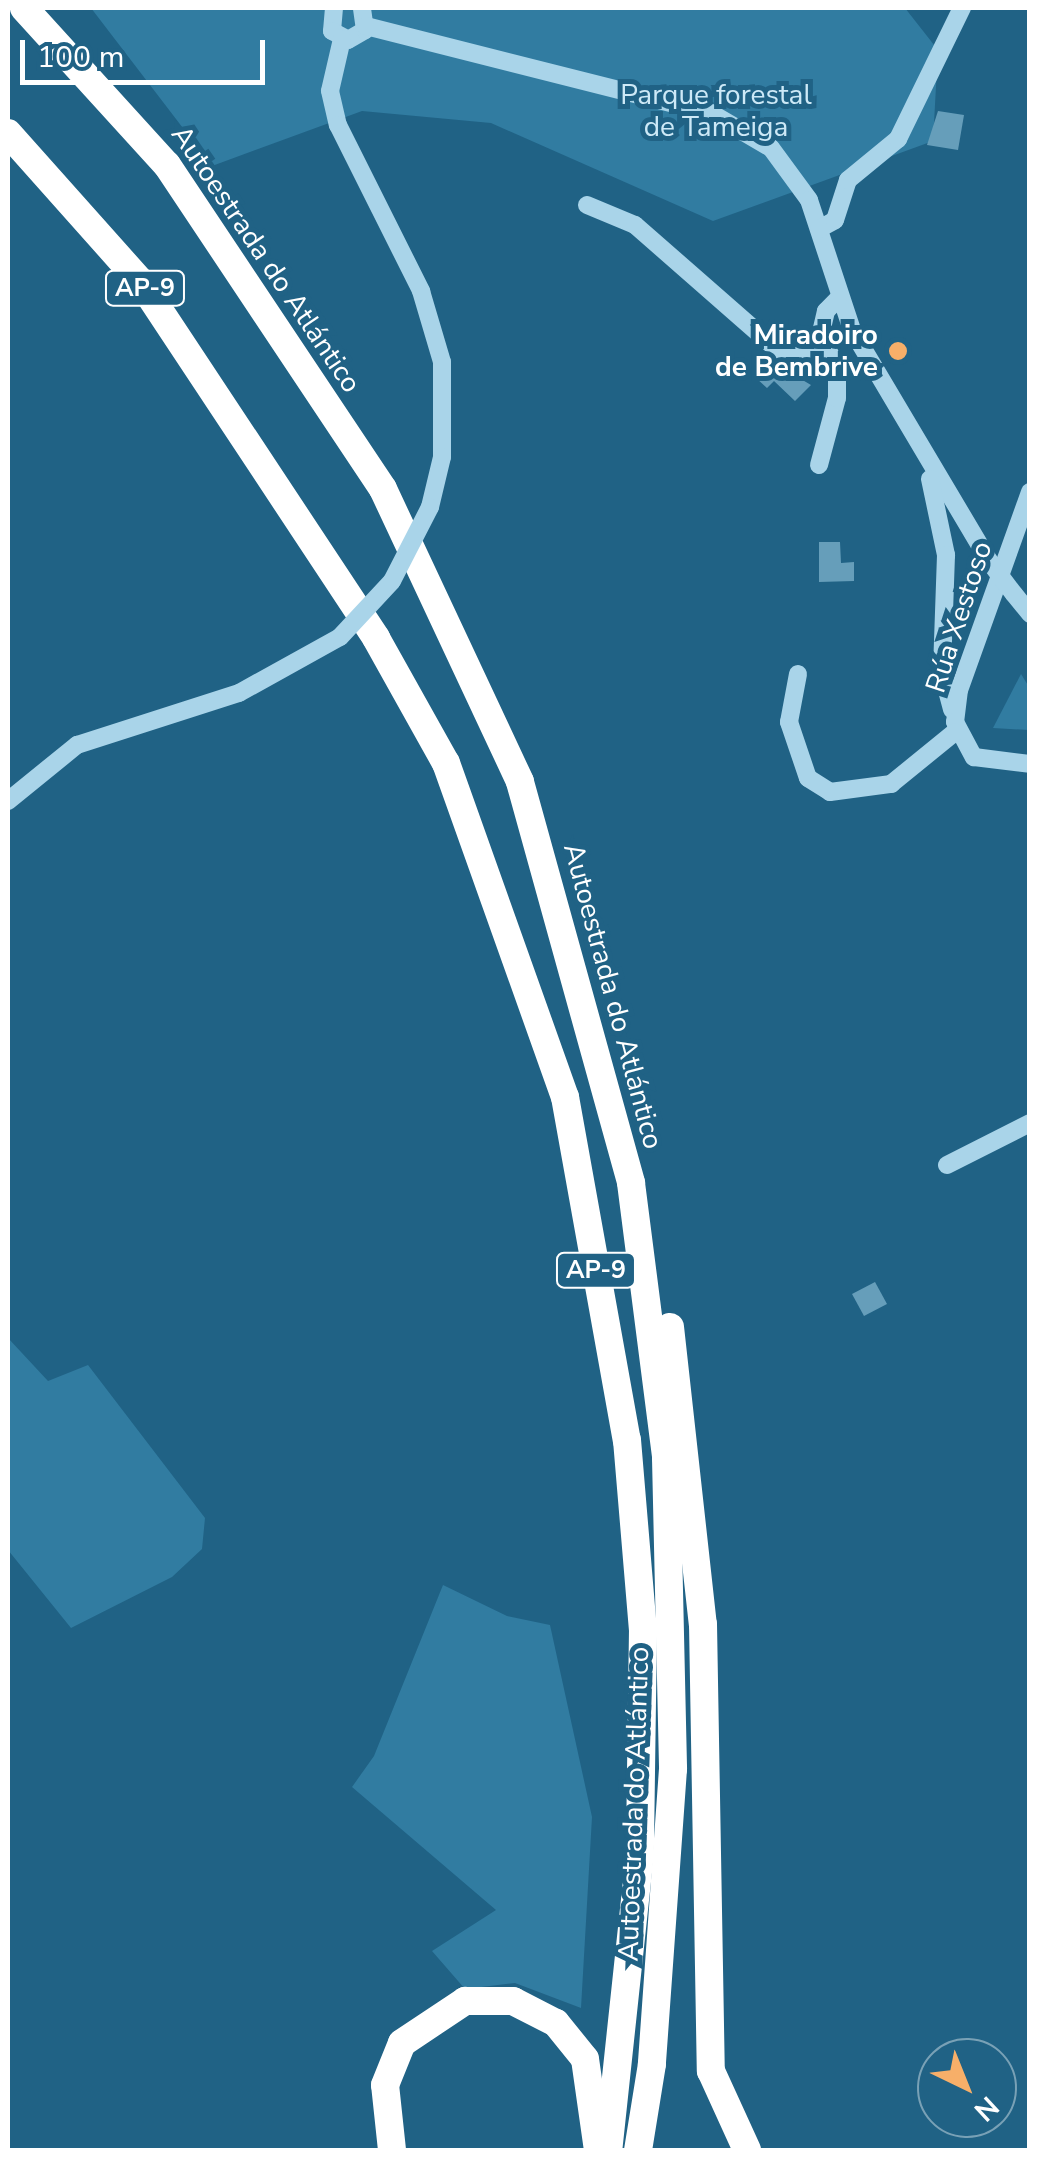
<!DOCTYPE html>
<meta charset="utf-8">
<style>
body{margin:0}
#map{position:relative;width:1037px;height:2158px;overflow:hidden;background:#206285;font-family:"Nunito Sans",sans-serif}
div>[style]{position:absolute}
.green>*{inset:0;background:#317ca1}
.building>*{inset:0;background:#669eba}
.minor>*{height:18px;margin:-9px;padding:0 9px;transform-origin:9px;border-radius:9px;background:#a9d4e9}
.highway>*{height:28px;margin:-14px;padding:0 14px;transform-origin:14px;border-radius:14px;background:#fff}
.minor-bridge>*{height:18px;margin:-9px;padding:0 9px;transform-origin:9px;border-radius:9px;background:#a9d4e9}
.dots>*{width:28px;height:28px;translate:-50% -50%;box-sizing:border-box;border:5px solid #206285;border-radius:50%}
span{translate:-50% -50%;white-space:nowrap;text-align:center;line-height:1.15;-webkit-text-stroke:10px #206285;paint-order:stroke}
.shield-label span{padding:2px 8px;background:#206285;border:2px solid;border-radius:8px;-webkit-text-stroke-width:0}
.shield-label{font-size:25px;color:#fff;font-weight:700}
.park-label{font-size:28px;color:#cde9f7}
.street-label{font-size:28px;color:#fff}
.poi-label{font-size:28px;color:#fff;font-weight:700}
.right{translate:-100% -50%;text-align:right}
.frame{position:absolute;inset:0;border:10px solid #fff;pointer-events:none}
.north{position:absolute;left:917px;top:2038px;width:100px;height:100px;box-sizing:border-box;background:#206285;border:2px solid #79a1b6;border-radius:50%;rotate:137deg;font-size:28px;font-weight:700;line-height:40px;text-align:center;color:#fff}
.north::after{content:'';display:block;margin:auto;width:35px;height:45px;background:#f7af69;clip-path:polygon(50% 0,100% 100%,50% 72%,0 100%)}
.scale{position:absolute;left:20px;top:40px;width:245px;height:45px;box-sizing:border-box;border:5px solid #fff;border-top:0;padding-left:12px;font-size:30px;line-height:35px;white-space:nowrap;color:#fff;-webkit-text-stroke:8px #206285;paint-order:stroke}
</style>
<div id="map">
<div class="green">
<i style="clip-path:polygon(91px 8px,905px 8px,938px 50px,933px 141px,713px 221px,491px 123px,362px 111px,212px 166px)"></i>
<i style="clip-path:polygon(1021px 674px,1029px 687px,1029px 730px,993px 728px)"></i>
<i style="clip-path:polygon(8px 1338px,48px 1381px,88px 1365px,205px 1518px,202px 1549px,172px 1577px,71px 1628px,8px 1550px)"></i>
<i style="clip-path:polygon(443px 1585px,507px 1616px,550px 1625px,592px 1817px,581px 2008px,515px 1983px,465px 1989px,432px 1951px,496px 1910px,352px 1787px,374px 1756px)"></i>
</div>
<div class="building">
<i style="clip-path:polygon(938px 111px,964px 115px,958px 150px,927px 145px)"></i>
<i style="clip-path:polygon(772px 362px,811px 385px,795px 401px,774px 381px,767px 388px,756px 378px)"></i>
<i style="clip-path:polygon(819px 542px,840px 542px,841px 563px,854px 562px,854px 581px,819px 582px)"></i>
<i style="clip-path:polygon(875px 1282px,887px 1304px,864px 1316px,852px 1294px)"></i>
</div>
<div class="minor">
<i style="left:334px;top:8px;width:23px;rotate:95deg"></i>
<i style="left:332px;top:31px;width:18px;rotate:29deg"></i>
<i style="left:348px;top:40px;width:20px;rotate:-30deg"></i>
<i style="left:365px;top:30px;width:22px;rotate:-98deg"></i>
<i style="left:366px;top:26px;width:356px;rotate:14.2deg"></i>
<i style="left:711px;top:113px;width:69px;rotate:30.3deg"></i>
<i style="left:771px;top:148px;width:64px;rotate:53.8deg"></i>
<i style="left:809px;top:200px;width:137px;rotate:71.7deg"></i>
<i style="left:852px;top:330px;width:269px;rotate:59.3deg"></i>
<i style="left:342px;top:39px;width:53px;rotate:103deg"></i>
<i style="left:330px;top:91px;width:35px;rotate:77deg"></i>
<i style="left:338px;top:125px;width:186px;rotate:63.4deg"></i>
<i style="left:421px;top:291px;width:74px;rotate:73.5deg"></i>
<i style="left:442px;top:362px;width:95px;rotate:90deg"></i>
<i style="left:442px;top:457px;width:51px;rotate:103.5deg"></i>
<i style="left:587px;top:205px;width:52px;rotate:22.6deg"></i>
<i style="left:635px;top:225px;width:201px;rotate:41.2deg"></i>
<i style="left:786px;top:357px;width:30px;rotate:-6deg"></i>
<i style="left:816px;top:354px;width:44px;rotate:-76.9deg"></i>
<i style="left:826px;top:311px;width:17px;rotate:-45deg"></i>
<i style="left:819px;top:229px;width:18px;rotate:-29deg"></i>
<i style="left:835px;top:220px;width:42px;rotate:-72deg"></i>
<i style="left:848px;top:180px;width:65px;rotate:-39.4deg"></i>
<i style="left:898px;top:139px;width:146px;rotate:-64deg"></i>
<i style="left:819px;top:465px;width:69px;rotate:-75deg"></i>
<i style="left:837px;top:398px;width:28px;rotate:-90deg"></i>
<i style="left:837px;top:370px;width:32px;rotate:-114deg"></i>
<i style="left:930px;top:479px;width:78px;rotate:78.1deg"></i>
<i style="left:946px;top:555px;width:117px;rotate:92deg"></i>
<i style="left:942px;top:672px;width:39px;rotate:75deg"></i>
<i style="left:1030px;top:492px;width:210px;rotate:109.7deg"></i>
<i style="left:959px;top:690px;width:32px;rotate:97deg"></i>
<i style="left:955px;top:722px;width:40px;rotate:62deg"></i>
<i style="left:974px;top:757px;width:56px;rotate:7.1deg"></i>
<i style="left:1014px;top:594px;width:26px;rotate:51deg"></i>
<i style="left:798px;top:674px;width:49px;rotate:100.6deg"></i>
<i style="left:789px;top:722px;width:59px;rotate:71.3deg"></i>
<i style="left:808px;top:778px;width:26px;rotate:32deg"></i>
<i style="left:830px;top:792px;width:62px;rotate:-7.5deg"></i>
<i style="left:891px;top:784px;width:82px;rotate:-39.1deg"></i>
<i style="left:8px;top:801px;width:89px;rotate:-39.1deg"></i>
<i style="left:77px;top:745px;width:170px;rotate:-17.8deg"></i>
<i style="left:239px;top:693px;width:115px;rotate:-29deg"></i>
<i style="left:947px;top:1165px;width:93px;rotate:-26.8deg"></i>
</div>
<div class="highway">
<i style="left:24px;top:8px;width:212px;rotate:47.7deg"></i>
<i style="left:167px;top:165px;width:389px;rotate:56.3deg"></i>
<i style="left:383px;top:489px;width:323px;rotate:64.9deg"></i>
<i style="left:520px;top:782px;width:416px;rotate:74.5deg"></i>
<i style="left:631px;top:1183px;width:277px;rotate:82.7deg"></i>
<i style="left:666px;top:1458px;width:311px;rotate:88.7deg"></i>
<i style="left:673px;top:1769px;width:296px;rotate:94.1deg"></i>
<i style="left:652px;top:2064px;width:87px;rotate:99.2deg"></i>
<i style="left:8px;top:133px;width:198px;rotate:48.3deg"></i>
<i style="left:140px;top:281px;width:428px;rotate:56.5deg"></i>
<i style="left:376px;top:638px;width:143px;rotate:60.8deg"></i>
<i style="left:446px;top:763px;width:355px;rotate:70.4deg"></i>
<i style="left:565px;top:1097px;width:349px;rotate:79.8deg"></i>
<i style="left:627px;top:1440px;width:190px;rotate:85.2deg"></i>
<i style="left:643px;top:1629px;width:224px;rotate:90.8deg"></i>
<i style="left:640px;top:1853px;width:299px;rotate:96.1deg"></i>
<i style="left:670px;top:1327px;width:299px;rotate:83.7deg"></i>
<i style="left:703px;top:1624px;width:447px;rotate:89deg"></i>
<i style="left:711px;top:2071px;width:87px;rotate:65.5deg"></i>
<i style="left:392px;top:2150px;width:65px;rotate:-96.1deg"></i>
<i style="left:385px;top:2085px;width:45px;rotate:-68deg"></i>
<i style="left:402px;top:2043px;width:76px;rotate:-33.7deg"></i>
<i style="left:465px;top:2001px;width:48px"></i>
<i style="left:513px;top:2001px;width:48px;rotate:27.1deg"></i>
<i style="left:556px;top:2023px;width:46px;rotate:51.1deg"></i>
<i style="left:585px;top:2059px;width:92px;rotate:81.9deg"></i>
</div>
<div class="minor-bridge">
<i style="left:989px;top:561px;width:41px;rotate:52.9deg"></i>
<i style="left:340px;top:637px;width:76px;rotate:-47.1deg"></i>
<i style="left:392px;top:581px;width:83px;rotate:-62.8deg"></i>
</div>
<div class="dots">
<i style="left:898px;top:351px;background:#f7af69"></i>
</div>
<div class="shield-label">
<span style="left:145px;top:288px">AP-9</span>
<span style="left:596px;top:1270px">AP-9</span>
</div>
<div class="park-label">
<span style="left:716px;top:111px">Parque forestal<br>de Tameiga</span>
</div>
<div class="street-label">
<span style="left:266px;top:259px;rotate:56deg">Autoestrada do Atlántico</span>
<span style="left:959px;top:617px;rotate:-72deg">Rúa Xestoso</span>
<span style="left:613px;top:996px;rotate:75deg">Autoestrada do Atlántico</span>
<span style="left:634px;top:1804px;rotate:-88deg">Autoestrada do Atlántico</span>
</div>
<div class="poi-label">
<span class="right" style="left:878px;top:351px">Miradoiro<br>de Bembrive</span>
</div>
<div class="frame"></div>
<div class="north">N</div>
<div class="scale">100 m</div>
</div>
